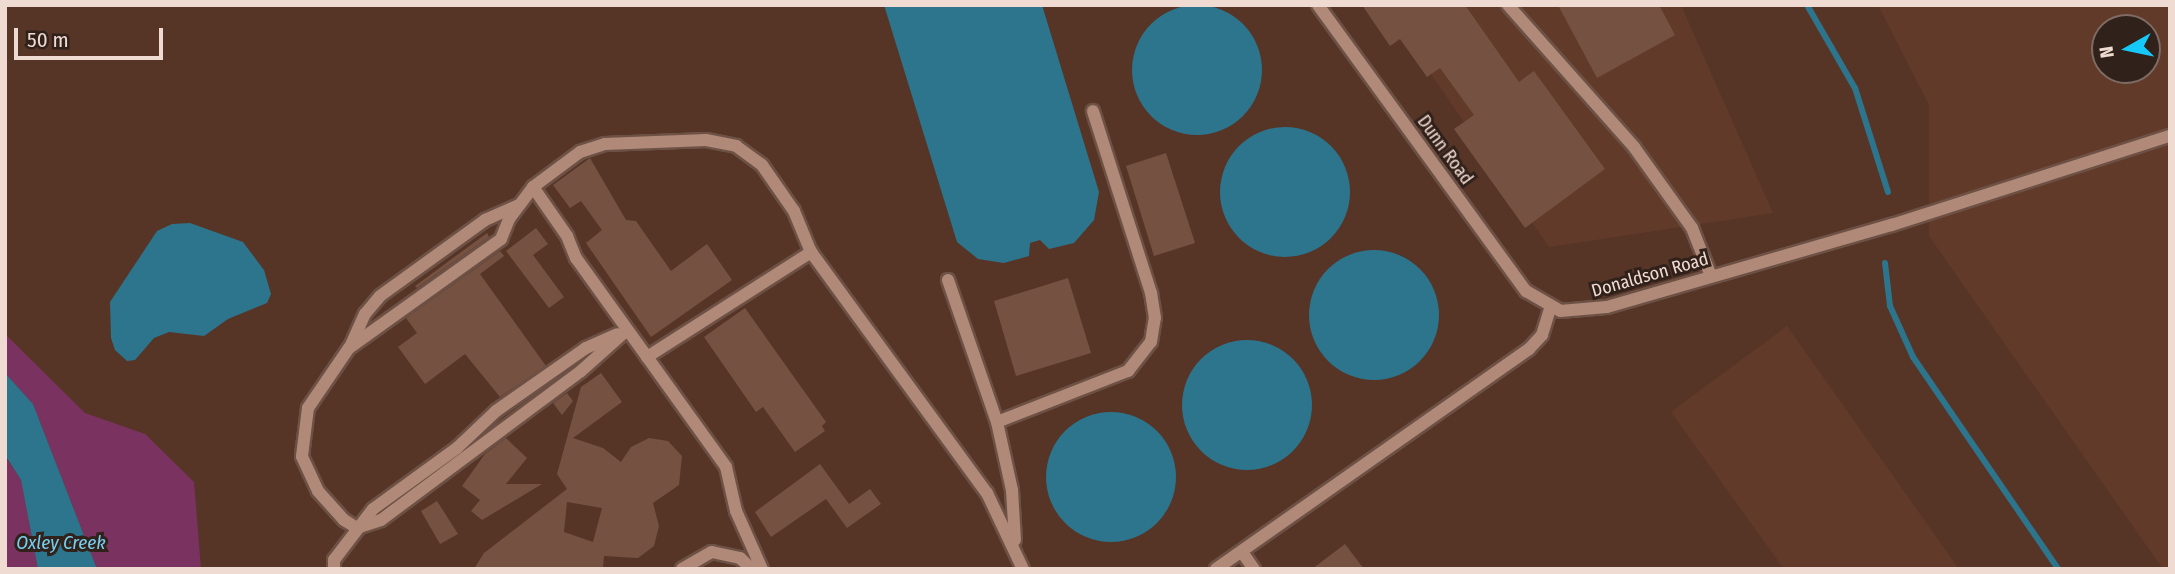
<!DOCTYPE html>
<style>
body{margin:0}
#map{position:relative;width:2175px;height:574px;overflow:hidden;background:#563527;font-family:"Fira Sans Condensed",sans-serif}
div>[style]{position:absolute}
.built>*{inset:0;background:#623a29}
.green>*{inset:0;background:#7a3360}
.water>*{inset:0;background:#2d748d}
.round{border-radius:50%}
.stream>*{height:6px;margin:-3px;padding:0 3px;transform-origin:3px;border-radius:3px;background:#2d748d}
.building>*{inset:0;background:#755142}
.roads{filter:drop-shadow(2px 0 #6d5145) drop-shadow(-2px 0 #6d5145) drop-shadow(0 2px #6d5145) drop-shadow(0 -2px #6d5145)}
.minor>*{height:12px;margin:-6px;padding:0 6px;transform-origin:6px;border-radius:6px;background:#b08978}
span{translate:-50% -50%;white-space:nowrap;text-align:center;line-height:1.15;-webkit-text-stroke:6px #31211b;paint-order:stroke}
.street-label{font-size:18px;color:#f0dbd2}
.water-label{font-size:19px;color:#76cff0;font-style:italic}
.frame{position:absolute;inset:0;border:7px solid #f0dbd2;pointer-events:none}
.north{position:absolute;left:2091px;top:14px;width:70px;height:70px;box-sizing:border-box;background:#31211b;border:2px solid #7d6b64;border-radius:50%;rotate:261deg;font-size:19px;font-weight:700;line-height:28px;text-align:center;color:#f0dbd2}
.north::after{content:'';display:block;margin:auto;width:24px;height:32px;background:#15cafb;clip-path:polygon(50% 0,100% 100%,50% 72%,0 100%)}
.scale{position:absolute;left:14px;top:28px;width:149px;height:32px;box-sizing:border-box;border:4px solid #f0dbd2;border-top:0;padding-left:9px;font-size:21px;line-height:24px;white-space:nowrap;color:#f0dbd2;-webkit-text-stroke:5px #31211b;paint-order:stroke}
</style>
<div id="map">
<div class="built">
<i style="clip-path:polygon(1384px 5px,1681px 5px,1773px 213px,1549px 247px)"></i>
<i style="clip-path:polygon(evenodd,1878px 5px,2170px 5px,2170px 569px,2163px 569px,1929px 236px,1929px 105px,1878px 5px,2105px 28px,2147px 28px,2147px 70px,2105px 70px,2105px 28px)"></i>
<i style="clip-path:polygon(1787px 326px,1959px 569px,1784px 569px,1671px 412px)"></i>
</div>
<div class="green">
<i style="clip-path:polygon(5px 334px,85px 413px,145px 434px,194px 482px,201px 569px,97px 569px,33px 404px,5px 373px)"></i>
<i style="clip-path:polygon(5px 456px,21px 480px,38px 569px,5px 569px)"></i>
</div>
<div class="water">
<i class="round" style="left:1132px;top:5px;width:130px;height:130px"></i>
<i style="clip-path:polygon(884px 5px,1042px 5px,1099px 192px,1094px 220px,1074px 243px,1049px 249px,1040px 240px,1030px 243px,1029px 256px,1004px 263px,978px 259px,957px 242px)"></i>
<i class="round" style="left:1220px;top:127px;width:130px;height:130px"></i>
<i style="clip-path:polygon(190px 223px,243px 242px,264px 270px,271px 294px,267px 303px,228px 319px,204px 336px,169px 332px,154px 338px,135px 360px,127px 361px,115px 350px,111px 338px,110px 302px,157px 231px,172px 224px)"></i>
<i class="round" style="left:1309px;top:250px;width:130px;height:130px"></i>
<i class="round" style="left:1182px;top:340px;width:130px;height:130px"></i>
<i style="clip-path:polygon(5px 373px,33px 404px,97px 569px,38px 569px,21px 480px,5px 455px)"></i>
<i class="round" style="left:1046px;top:412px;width:130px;height:130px"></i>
</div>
<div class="stream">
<i style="left:1807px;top:5px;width:96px;rotate:60deg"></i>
<i style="left:1855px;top:88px;width:109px;rotate:72.4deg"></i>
<i style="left:1885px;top:263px;width:43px;rotate:83.4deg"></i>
<i style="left:1890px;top:306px;width:56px;rotate:65.7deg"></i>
<i style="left:1913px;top:357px;width:257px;rotate:55.6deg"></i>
</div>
<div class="building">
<i style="clip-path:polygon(1362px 5px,1465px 5px,1519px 82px,1534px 71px,1605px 169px,1525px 228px,1454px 129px,1474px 115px,1440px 68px,1427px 77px,1400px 39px,1390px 46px)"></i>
<i style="clip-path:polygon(1558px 5px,1659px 5px,1675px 35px,1597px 78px)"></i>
<i style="clip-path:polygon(1166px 153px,1195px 243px,1154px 256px,1126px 166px)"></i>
<i style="clip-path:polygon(590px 158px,626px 220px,636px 221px,671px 271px,707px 244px,732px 280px,651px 337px,586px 243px,602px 230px,581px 201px,570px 208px,553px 185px)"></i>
<i style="clip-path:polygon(536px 228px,548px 244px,533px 255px,564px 297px,549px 308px,506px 251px)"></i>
<i style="clip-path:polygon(487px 233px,489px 237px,417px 288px,415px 286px)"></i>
<i style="clip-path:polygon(500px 251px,504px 256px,480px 274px,546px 366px,500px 397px,465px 354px,425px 384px,398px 347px,417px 333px,406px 318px)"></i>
<i style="clip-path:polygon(1068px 278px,1091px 353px,1016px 376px,994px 301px)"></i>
<i style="clip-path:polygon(745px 308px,826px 422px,822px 426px,825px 431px,795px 452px,763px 407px,756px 412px,704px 337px)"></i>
<i style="clip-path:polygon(evenodd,601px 373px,622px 402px,573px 438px,603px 448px,621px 462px,631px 447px,649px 438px,668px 441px,682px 456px,679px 485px,653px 503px,659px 526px,654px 546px,638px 558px,604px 556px,603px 569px,474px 569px,484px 553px,567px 489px,557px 474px,581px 387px,601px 373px,567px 502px,602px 508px,593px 542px,564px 532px,567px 502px)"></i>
<i style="clip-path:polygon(567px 393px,573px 401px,562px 415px,553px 403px)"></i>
<i style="clip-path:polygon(506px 438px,527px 458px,506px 484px,542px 484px,482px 520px,471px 511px,480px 500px,462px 486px,485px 454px)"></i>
<i style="clip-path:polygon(820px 464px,849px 504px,870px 489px,881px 504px,847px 528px,826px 499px,771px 537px,755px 512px)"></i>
<i style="clip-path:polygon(437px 501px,458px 534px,440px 544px,421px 511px)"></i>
<i style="clip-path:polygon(1345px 544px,1364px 569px,1312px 569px)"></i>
</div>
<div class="roads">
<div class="minor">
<i style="left:1318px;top:5px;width:354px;rotate:54deg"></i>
<i style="left:1526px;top:291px;width:39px;rotate:30deg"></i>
<i style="left:1560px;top:311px;width:47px;rotate:-4.9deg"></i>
<i style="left:1607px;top:307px;width:297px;rotate:-16.1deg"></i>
<i style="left:1892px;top:225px;width:292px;rotate:-17.8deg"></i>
<i style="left:1508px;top:5px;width:190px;rotate:48.4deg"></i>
<i style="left:1634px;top:147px;width:100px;rotate:54.4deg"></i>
<i style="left:1692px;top:228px;width:52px;rotate:68.4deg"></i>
<i style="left:533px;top:187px;width:60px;rotate:55.2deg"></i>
<i style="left:567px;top:236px;width:24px;rotate:68deg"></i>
<i style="left:576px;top:258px;width:257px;rotate:54.3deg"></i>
<i style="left:726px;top:467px;width:45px;rotate:77.2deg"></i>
<i style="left:736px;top:511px;width:64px;rotate:65.9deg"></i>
<i style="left:948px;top:280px;width:150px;rotate:71deg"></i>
<i style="left:997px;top:422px;width:70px;rotate:77.6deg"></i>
<i style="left:1012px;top:490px;width:50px;rotate:86.6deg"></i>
<i style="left:627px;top:330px;width:62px;rotate:138.3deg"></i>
<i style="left:581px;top:371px;width:249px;rotate:143.3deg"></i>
<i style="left:381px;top:520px;width:25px;rotate:162deg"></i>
<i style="left:357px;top:528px;width:15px;rotate:-148deg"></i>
<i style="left:344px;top:520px;width:39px;rotate:-132deg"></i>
<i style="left:318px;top:491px;width:38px;rotate:-115deg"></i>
<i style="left:302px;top:456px;width:48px;rotate:-82.9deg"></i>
<i style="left:308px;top:408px;width:73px;rotate:-55.7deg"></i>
<i style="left:349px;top:348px;width:187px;rotate:-35.6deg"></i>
<i style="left:501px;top:239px;width:22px;rotate:-68deg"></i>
<i style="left:509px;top:219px;width:40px;rotate:-53deg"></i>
<i style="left:533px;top:187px;width:59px;rotate:-36.7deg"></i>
<i style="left:580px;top:152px;width:26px;rotate:-18deg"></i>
<i style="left:605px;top:144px;width:101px;rotate:-2.3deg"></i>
<i style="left:706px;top:140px;width:31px;rotate:11deg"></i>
<i style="left:736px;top:146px;width:32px;rotate:36deg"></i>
<i style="left:762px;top:165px;width:56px;rotate:55.2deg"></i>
<i style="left:794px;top:211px;width:44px;rotate:67.5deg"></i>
<i style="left:811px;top:252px;width:298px;rotate:53.9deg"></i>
<i style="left:987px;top:493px;width:84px;rotate:64.7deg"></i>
<i style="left:351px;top:345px;width:34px;rotate:-66deg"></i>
<i style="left:365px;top:314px;width:23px;rotate:-50deg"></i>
<i style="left:380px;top:296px;width:130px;rotate:-35.9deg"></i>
<i style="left:485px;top:220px;width:36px;rotate:-24deg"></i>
<i style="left:647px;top:357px;width:195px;rotate:-32.6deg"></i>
<i style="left:997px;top:422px;width:141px;rotate:-21.3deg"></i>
<i style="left:1128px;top:371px;width:37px;rotate:-52deg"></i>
<i style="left:1151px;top:342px;width:24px;rotate:-81deg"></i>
<i style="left:1155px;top:318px;width:25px;rotate:-99deg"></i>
<i style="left:1151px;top:293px;width:191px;rotate:-107.7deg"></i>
<i style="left:1242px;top:552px;width:21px;rotate:55deg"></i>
<i style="left:334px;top:569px;width:9px;rotate:-90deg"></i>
<i style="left:334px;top:560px;width:64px;rotate:-52.6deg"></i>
<i style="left:373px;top:509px;width:104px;rotate:-36deg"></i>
<i style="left:457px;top:448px;width:54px;rotate:-43.5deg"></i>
<i style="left:496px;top:411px;width:110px;rotate:-35deg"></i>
<i style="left:586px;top:348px;width:34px;rotate:-24deg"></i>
<i style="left:682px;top:569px;width:34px;rotate:-30deg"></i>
<i style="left:712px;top:552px;width:29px;rotate:12deg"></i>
<i style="left:740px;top:558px;width:16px;rotate:43deg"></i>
<i style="left:1216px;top:569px;width:383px;rotate:-35.1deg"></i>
<i style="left:1529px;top:349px;width:19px;rotate:-47deg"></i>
<i style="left:1542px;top:335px;width:27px;rotate:-73deg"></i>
</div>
</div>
<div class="street-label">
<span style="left:1445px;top:150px;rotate:54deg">Dunn Road</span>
<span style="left:1650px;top:275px;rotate:-16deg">Donaldson Road</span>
</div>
<div class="water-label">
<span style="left:61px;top:543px">Oxley Creek</span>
</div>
<div class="frame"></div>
<div class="north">N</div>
<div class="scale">50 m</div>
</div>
